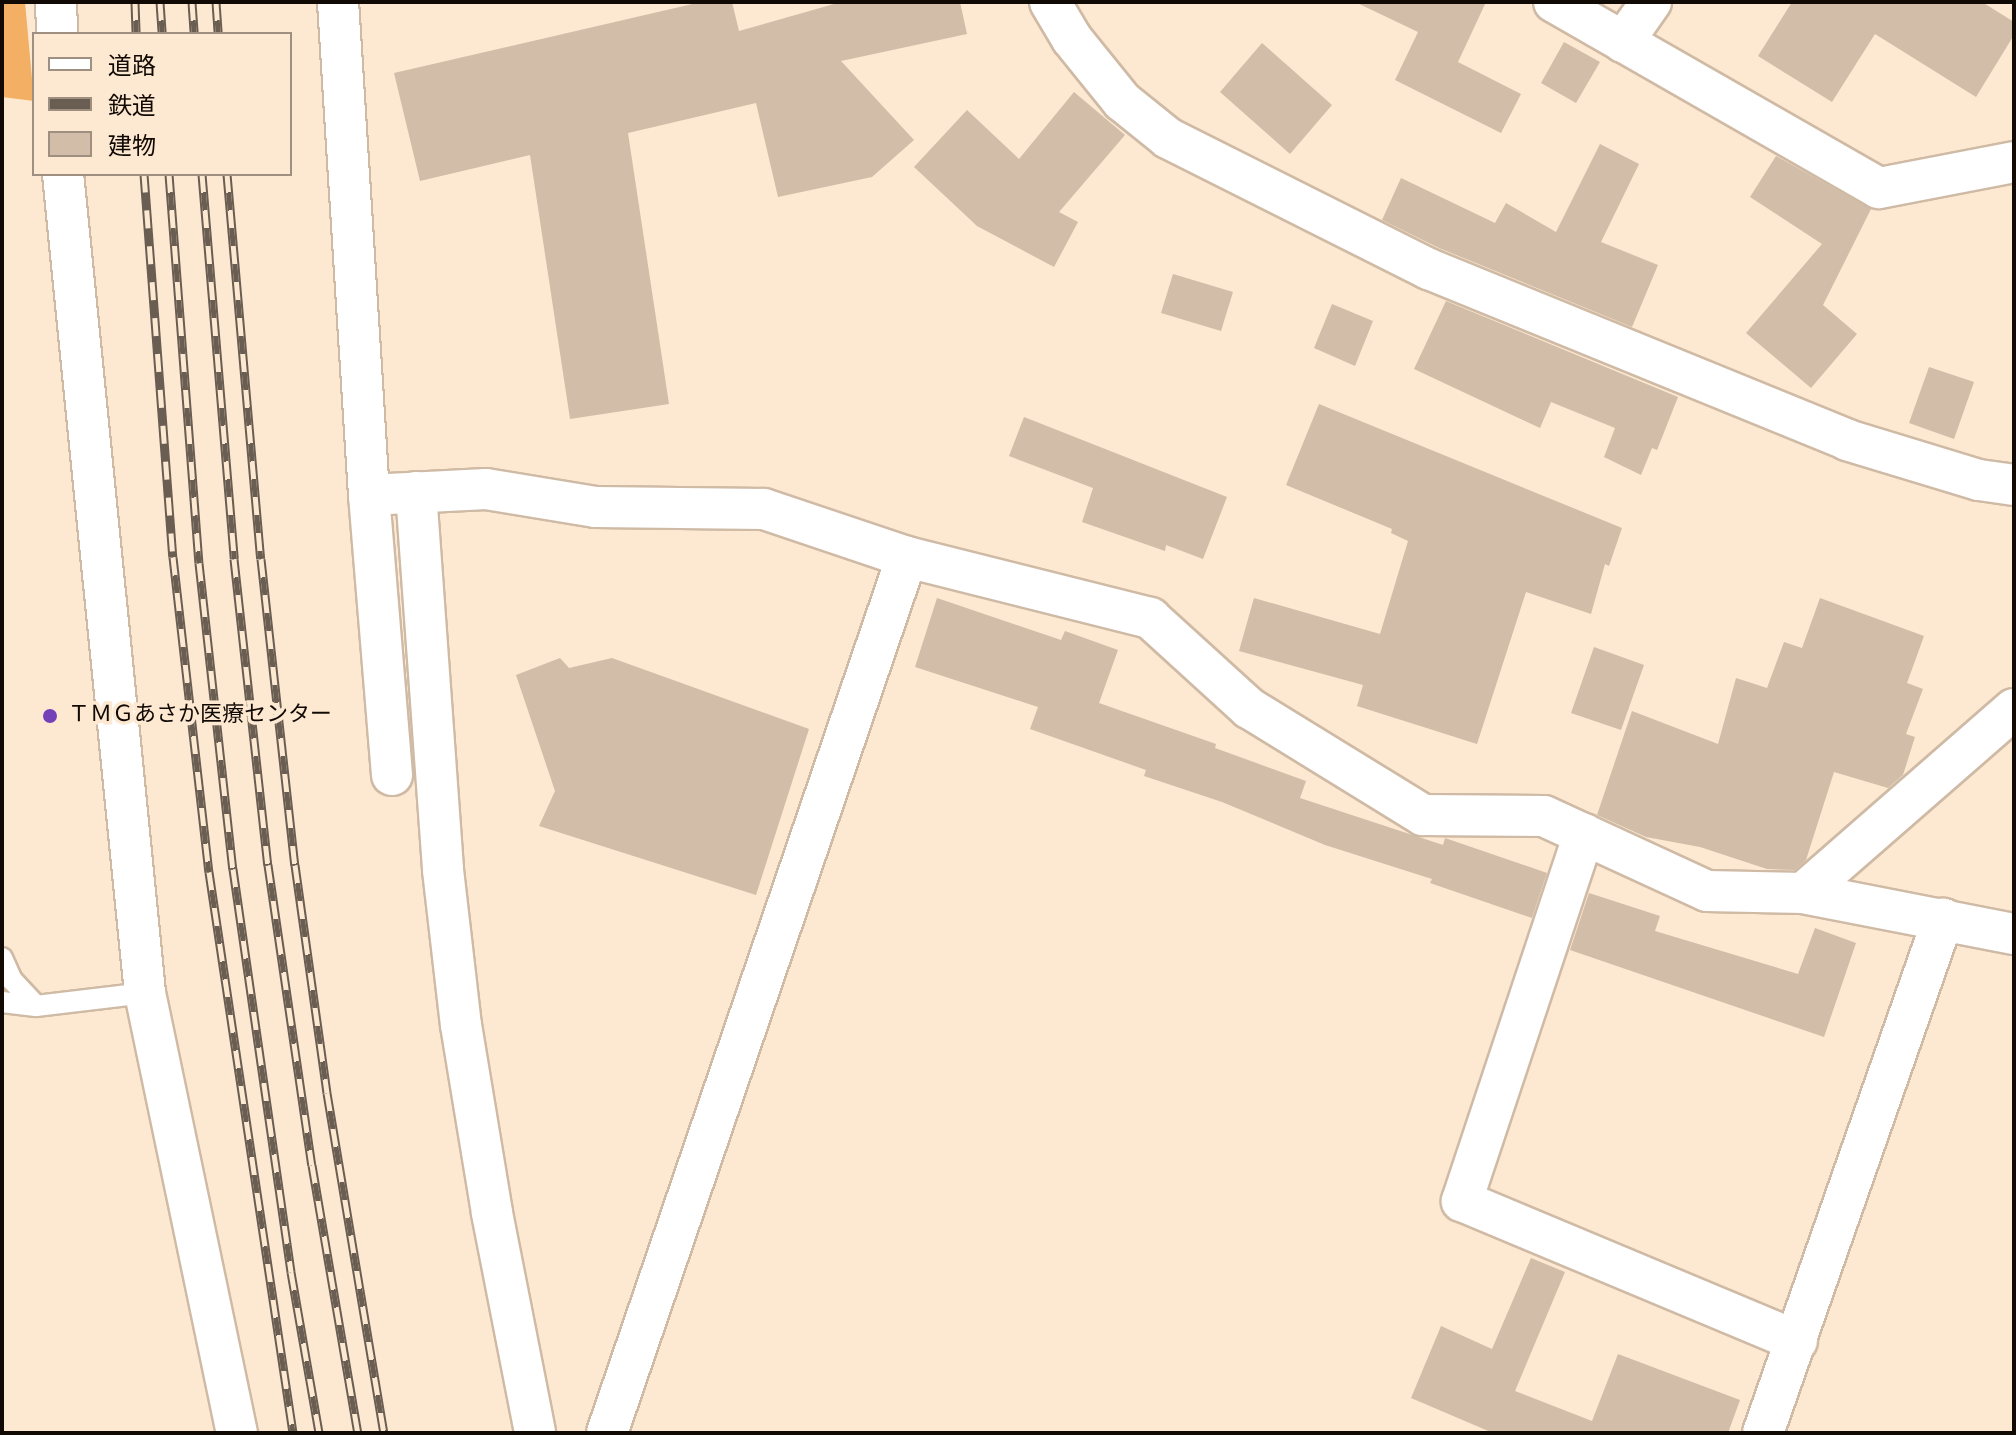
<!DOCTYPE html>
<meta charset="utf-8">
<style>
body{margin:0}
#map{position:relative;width:2016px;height:1435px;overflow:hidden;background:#fde8d2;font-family:Overpass,"Noto Sans JP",sans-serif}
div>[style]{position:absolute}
.green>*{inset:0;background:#f3af63}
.building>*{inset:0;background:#d1bda8}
.roads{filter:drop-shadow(2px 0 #cfbaa5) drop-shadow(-2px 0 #cfbaa5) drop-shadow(0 2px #cfbaa5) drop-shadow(0 -2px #cfbaa5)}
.service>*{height:20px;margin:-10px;padding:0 10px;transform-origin:10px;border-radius:10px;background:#fff}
.minor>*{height:40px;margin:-20px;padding:0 20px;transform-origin:20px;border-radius:20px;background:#fff}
.rail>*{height:9px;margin-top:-4.5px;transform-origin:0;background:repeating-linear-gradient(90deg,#fde8d2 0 18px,#6a5d51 0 36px);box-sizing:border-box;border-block:2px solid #6a5d51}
.dots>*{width:22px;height:22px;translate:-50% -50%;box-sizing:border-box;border:4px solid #fde8d2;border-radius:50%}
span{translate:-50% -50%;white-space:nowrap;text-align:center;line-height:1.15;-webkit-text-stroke:7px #fde8d2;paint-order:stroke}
.poi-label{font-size:22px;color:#110a04}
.left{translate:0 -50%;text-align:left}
.frame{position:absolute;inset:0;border:4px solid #110a04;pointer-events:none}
.legend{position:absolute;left:32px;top:32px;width:260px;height:144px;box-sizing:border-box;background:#fde8d2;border:2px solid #9f8f80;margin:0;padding:10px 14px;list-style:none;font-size:24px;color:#110a04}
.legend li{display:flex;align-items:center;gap:16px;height:40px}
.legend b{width:40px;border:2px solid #9f8f80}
</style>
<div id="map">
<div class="green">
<i style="clip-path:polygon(2px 2px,25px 2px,34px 101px,2px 97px)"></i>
</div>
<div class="building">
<i style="clip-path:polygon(701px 2px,732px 2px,739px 31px,841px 2px,960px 2px,967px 34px,841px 61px,914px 140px,872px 177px,778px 197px,756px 103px,628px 133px,669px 404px,570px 419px,530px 155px,420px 181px,394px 73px)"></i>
<i style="clip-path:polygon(1355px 2px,1486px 2px,1458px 62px,1521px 94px,1501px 133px,1395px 80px,1418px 32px)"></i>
<i style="clip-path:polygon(1792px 2px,1982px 2px,2014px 22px,2014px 35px,1976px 97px,1875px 34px,1832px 102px,1758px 56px)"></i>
<i style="clip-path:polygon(1564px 42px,1600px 62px,1576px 103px,1541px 83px)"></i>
<i style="clip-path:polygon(1262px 43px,1332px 105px,1290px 154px,1220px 92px)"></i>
<i style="clip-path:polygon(1074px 92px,1125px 135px,1059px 212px,1078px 222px,1054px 267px,977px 226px,914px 167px,967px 110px,1019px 159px)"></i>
<i style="clip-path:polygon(1600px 144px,1639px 164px,1601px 242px,1658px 265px,1632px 327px,1439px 248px,1382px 220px,1401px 178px,1495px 223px,1506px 203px,1556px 232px)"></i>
<i style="clip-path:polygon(1776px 156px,1871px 209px,1823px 305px,1857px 334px,1811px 388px,1746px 333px,1822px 244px,1750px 197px)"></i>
<i style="clip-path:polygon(1173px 274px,1233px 292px,1221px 331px,1161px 313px)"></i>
<i style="clip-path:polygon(1446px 301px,1678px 397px,1657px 450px,1652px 448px,1641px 475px,1604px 457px,1615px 428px,1551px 402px,1540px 428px,1414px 369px)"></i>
<i style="clip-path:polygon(1332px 304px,1373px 321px,1355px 366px,1314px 348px)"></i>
<i style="clip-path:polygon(1929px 367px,1974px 382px,1954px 439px,1909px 423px)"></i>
<i style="clip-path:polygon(1319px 404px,1622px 528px,1609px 566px,1605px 564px,1591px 614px,1526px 592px,1477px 744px,1357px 706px,1363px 685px,1239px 651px,1254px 598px,1380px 634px,1408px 541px,1391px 533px,1392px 529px,1286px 485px)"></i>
<i style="clip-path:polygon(1024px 417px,1227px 497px,1203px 559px,1166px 545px,1165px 551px,1082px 522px,1093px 488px,1009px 456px)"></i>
<i style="clip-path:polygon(937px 598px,1061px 640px,1065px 631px,1118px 650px,1099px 703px,1216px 744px,1215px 748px,1306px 781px,1300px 798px,1443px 845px,1445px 838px,1547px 873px,1532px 918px,1430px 883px,1432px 879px,1325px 845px,1222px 802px,1144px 776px,1146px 770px,1030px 729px,1038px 707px,915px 667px)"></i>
<i style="clip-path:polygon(1820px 598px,1924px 636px,1907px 683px,1923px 689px,1906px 734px,1915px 737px,1903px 775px,1888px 788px,1834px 772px,1806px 860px,1795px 870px,1767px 869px,1700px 847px,1646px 837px,1597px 815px,1632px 711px,1718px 744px,1736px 678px,1767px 688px,1784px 642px,1802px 648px)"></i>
<i style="clip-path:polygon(1594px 647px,1644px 665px,1621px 730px,1571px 713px)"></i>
<i style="clip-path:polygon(560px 658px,569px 668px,612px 658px,809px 729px,756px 895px,539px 826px,555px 791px,516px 675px)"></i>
<i style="clip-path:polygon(1589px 893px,1660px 916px,1655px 931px,1798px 974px,1815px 928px,1856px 943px,1824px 1037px,1570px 950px)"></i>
<i style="clip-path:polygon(1531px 1258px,1565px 1272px,1515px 1391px,1592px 1421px,1618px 1354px,1740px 1400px,1728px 1433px,1493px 1433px,1411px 1398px,1441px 1326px,1492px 1349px)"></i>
</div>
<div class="roads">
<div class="service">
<i style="left:2px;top:958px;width:24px;rotate:66deg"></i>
<i style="left:12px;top:980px;width:35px;rotate:47deg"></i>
<i style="left:2px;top:1002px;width:34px;rotate:7deg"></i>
<i style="left:36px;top:1006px;width:110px;rotate:-6.8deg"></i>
</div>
<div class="minor">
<i style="left:56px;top:2px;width:32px;rotate:88deg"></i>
<i style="left:338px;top:2px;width:494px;rotate:86.4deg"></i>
<i style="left:369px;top:495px;width:281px;rotate:85.3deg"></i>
<i style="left:1050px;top:2px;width:43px;rotate:59.3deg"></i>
<i style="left:1072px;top:39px;width:80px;rotate:51.1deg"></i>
<i style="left:1122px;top:101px;width:59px;rotate:38.8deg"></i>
<i style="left:1168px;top:138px;width:292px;rotate:26.7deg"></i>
<i style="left:1429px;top:269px;width:452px;rotate:22.2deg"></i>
<i style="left:1847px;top:440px;width:138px;rotate:16.9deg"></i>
<i style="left:1979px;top:480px;width:35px;rotate:8deg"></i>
<i style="left:1554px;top:2px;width:374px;rotate:29.8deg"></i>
<i style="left:1879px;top:188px;width:137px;rotate:-10.9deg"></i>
<i style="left:1623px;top:42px;width:49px;rotate:-55deg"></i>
<i style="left:63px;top:174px;width:823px;rotate:84.28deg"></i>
<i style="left:145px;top:993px;width:450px;rotate:78.2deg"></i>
<i style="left:416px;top:492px;width:379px;rotate:85.9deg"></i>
<i style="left:443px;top:870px;width:156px;rotate:83.4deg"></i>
<i style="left:461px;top:1025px;width:191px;rotate:80.6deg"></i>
<i style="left:492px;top:1213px;width:224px;rotate:78.9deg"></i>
<i style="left:369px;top:495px;width:117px;rotate:-2.9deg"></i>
<i style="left:486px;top:489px;width:111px;rotate:9.3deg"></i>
<i style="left:596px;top:507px;width:168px;rotate:0.7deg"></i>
<i style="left:764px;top:509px;width:151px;rotate:18.6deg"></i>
<i style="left:907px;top:557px;width:251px;rotate:14.1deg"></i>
<i style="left:1150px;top:618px;width:134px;rotate:42.3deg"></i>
<i style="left:1249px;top:708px;width:204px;rotate:31.6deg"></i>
<i style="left:1423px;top:815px;width:121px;rotate:0.5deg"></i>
<i style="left:1544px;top:816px;width:179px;rotate:24.7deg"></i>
<i style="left:1707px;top:891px;width:96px;rotate:1.2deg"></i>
<i style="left:1803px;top:893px;width:215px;rotate:11deg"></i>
<i style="left:1584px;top:834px;width:387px;rotate:108.4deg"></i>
<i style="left:1462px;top:1201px;width:363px;rotate:22.7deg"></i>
<i style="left:1803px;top:893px;width:280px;rotate:-41.1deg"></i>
<i style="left:607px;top:1433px;width:926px;rotate:-71.1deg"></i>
<i style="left:1763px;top:1433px;width:545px;rotate:-70.7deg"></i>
</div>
</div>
<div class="rail">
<i style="left:135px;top:2px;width:32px;rotate:88deg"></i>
<i style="left:160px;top:2px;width:32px;rotate:86deg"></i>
<i style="left:192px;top:2px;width:32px;rotate:86deg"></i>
<i style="left:216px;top:2px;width:32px;rotate:86deg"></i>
<i style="left:144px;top:174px;width:384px;rotate:85.7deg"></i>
<i style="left:173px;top:557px;width:317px;rotate:83.5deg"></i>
<i style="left:209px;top:872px;width:567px;rotate:81.48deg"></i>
<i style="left:169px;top:174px;width:390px;rotate:85.6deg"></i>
<i style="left:199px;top:563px;width:308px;rotate:83.7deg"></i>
<i style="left:233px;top:869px;width:407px;rotate:81.8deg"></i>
<i style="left:291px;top:1272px;width:163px;rotate:80.1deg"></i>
<i style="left:202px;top:174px;width:386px;rotate:85.2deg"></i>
<i style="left:234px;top:559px;width:308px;rotate:83.7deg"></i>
<i style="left:268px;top:865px;width:303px;rotate:81.7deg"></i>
<i style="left:312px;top:1165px;width:272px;rotate:80.3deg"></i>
<i style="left:227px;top:174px;width:386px;rotate:85deg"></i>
<i style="left:261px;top:559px;width:308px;rotate:83.7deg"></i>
<i style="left:295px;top:865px;width:230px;rotate:82deg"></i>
<i style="left:327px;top:1093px;width:345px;rotate:80.5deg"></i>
</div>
<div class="dots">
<i style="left:50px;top:716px;background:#7541b9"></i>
</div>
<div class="poi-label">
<span class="left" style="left:68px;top:716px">ＴＭＧあさか医療センター</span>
</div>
<div class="frame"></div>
<ul class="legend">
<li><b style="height:10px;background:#fff"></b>道路</li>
<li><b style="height:10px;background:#6a5d51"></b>鉄道</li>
<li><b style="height:22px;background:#d1bda8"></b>建物</li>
</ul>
</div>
